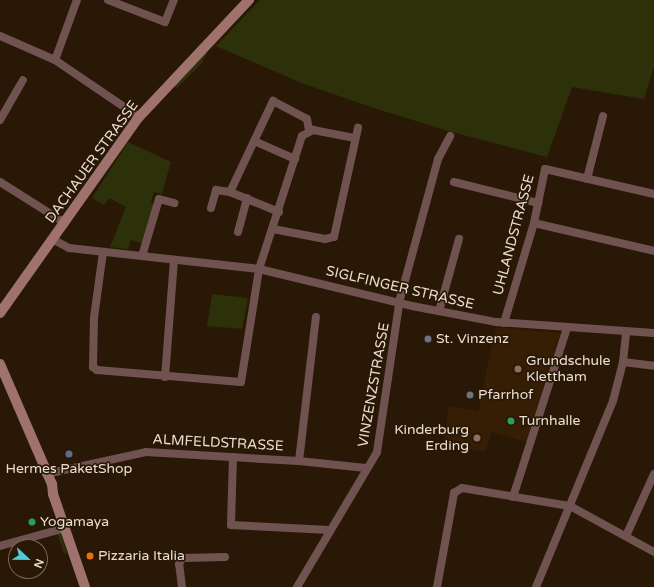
<!DOCTYPE html>
<style>
body{margin:0}
#map{position:relative;width:654px;height:587px;overflow:hidden;background:#291805;font-family:"Varela Round",sans-serif}
div>[style]{position:absolute}
.built>*{inset:0;background:#351e04}
.green>*{inset:0;background:#2d310a}
.street>*{height:8px;margin:-4px;padding:0 4px;transform-origin:4px;border-radius:4px;background:#705351}
.secondary>*{height:10px;margin:-5px;padding:0 5px;transform-origin:5px;border-radius:5px;background:#9f726e}
.dots>*{width:11px;height:11px;translate:-50% -50%;box-sizing:border-box;border:2px solid #291805;border-radius:50%}
span{translate:-50% -50%;white-space:nowrap;text-align:center;line-height:1.15;-webkit-text-stroke:3.5px #291805;paint-order:stroke}
.street-label{font-size:14px;color:#eaddd1}
.poi-label{font-size:14px;color:#eaddd1}
.left{translate:0 -50%;text-align:left}
.right{translate:-100% -50%;text-align:right}
.north{position:absolute;left:8px;top:539px;width:40px;height:40px;box-sizing:border-box;background:#291805;border:1px solid #766757;border-radius:50%;rotate:112deg;font-size:11px;font-weight:700;line-height:16px;text-align:center;color:#eaddd1}
.north::after{content:'';display:block;margin:auto;width:14px;height:18px;background:#52cbd8;clip-path:polygon(50% 0,100% 100%,50% 72%,0 100%)}
</style>
<div id="map">
<div class="built">
<i style="clip-path:polygon(496px 327px,560px 333px,527px 442px,491px 432px,486px 452px,443px 445px,449px 406px,478px 411px)"></i>
</div>
<div class="green">
<i style="clip-path:polygon(260px 0,654px 0,654px 67px,644px 99px,572px 87px,547px 157px,448px 131px,377px 109px,304px 84px,216px 46px)"></i>
<i style="clip-path:polygon(209px 48px,202px 63px,177px 88px,173px 86px)"></i>
<i style="clip-path:polygon(128px 142px,171px 162px,162px 194px,154px 192px,151px 202px,154px 204px,143px 243px,131px 240px,128px 249px,110px 247px,126px 207px,109px 198px,104px 205px,92px 198px)"></i>
<i style="clip-path:polygon(212px 294px,248px 298px,242px 329px,207px 326px)"></i>
<i style="clip-path:polygon(57px 533px,61px 534px,67px 553px,64px 553px)"></i>
</div>
<div class="street">
<i style="left:108px;top:0;width:61px;rotate:21.1deg"></i>
<i style="left:165px;top:22px;width:24px;rotate:-68deg"></i>
<i style="left:0;top:36px;width:60px;rotate:23.6deg"></i>
<i style="left:55px;top:60px;width:102px;rotate:34.2deg"></i>
<i style="left:55px;top:60px;width:64px;rotate:-69.9deg"></i>
<i style="left:0;top:120px;width:46px;rotate:-60.1deg"></i>
<i style="left:254px;top:141px;width:45px;rotate:23.7deg"></i>
<i style="left:587px;top:179px;width:65px;rotate:-75.7deg"></i>
<i style="left:0;top:182px;width:77px;rotate:32.2deg"></i>
<i style="left:454px;top:182px;width:87px;rotate:14deg"></i>
<i style="left:211px;top:208px;width:19px;rotate:-74deg"></i>
<i style="left:216px;top:190px;width:14px;rotate:8deg"></i>
<i style="left:279px;top:212px;width:53px;rotate:-157.8deg"></i>
<i style="left:230px;top:192px;width:101px;rotate:-64.7deg"></i>
<i style="left:273px;top:101px;width:38px;rotate:28deg"></i>
<i style="left:307px;top:119px;width:11px;rotate:80deg"></i>
<i style="left:534px;top:223px;width:123px;rotate:13.1deg"></i>
<i style="left:273px;top:229px;width:53px;rotate:10.9deg"></i>
<i style="left:325px;top:239px;width:9px;rotate:-13deg"></i>
<i style="left:334px;top:237px;width:112px;rotate:-77.6deg"></i>
<i style="left:238px;top:232px;width:35px;rotate:-75deg"></i>
<i style="left:54px;top:240px;width:17px;rotate:28deg"></i>
<i style="left:69px;top:248px;width:191px;rotate:6.3deg"></i>
<i style="left:259px;top:269px;width:157px;rotate:13.6deg"></i>
<i style="left:412px;top:306px;width:86px;rotate:10.8deg"></i>
<i style="left:496px;top:322px;width:158px;rotate:4deg"></i>
<i style="left:103px;top:252px;width:67px;rotate:97.8deg"></i>
<i style="left:94px;top:318px;width:49px;rotate:91.2deg"></i>
<i style="left:93px;top:367px;width:5px;rotate:37deg"></i>
<i style="left:97px;top:370px;width:144px;rotate:4.8deg"></i>
<i style="left:241px;top:382px;width:114px;rotate:-80.9deg"></i>
<i style="left:259px;top:269px;width:140px;rotate:-72.1deg"></i>
<i style="left:302px;top:136px;width:13px;rotate:-29deg"></i>
<i style="left:313px;top:130px;width:43px;rotate:10.8deg"></i>
<i style="left:142px;top:256px;width:59px;rotate:-73.4deg"></i>
<i style="left:159px;top:199px;width:16px;rotate:15deg"></i>
<i style="left:439px;top:311px;width:75px;rotate:-74.5deg"></i>
<i style="left:504px;top:323px;width:104px;rotate:-73.3deg"></i>
<i style="left:534px;top:223px;width:55px;rotate:-78.5deg"></i>
<i style="left:545px;top:169px;width:112px;rotate:12.9deg"></i>
<i style="left:623px;top:362px;width:31px;rotate:7deg"></i>
<i style="left:165px;top:377px;width:117px;rotate:-85.6deg"></i>
<i style="left:233px;top:457px;width:68px;rotate:91.7deg"></i>
<i style="left:231px;top:525px;width:98px;rotate:2.9deg"></i>
<i style="left:299px;top:461px;width:145px;rotate:-83.3deg"></i>
<i style="left:46px;top:474px;width:102px;rotate:-12.4deg"></i>
<i style="left:146px;top:452px;width:153px;rotate:3.4deg"></i>
<i style="left:299px;top:461px;width:67px;rotate:6deg"></i>
<i style="left:513px;top:497px;width:177px;rotate:-72.3deg"></i>
<i style="left:626px;top:536px;width:68px;rotate:-65.7deg"></i>
<i style="left:0;top:546px;width:67px;rotate:-15.5deg"></i>
<i style="left:182px;top:587px;width:23px;rotate:-97deg"></i>
<i style="left:179px;top:564px;width:7px;rotate:-63deg"></i>
<i style="left:182px;top:558px;width:43px;rotate:-1.3deg"></i>
<i style="left:297px;top:587px;width:157px;rotate:-59.3deg"></i>
<i style="left:377px;top:452px;width:155px;rotate:-81.5deg"></i>
<i style="left:400px;top:299px;width:145px;rotate:-74.8deg"></i>
<i style="left:438px;top:159px;width:26px;rotate:-62deg"></i>
<i style="left:437px;top:587px;width:96px;rotate:-79.7deg"></i>
<i style="left:454px;top:493px;width:9px;rotate:-32deg"></i>
<i style="left:462px;top:488px;width:109px;rotate:9.5deg"></i>
<i style="left:570px;top:506px;width:96px;rotate:28.7deg"></i>
<i style="left:536px;top:587px;width:201px;rotate:-67.5deg"></i>
<i style="left:613px;top:401px;width:40px;rotate:-75.6deg"></i>
<i style="left:623px;top:362px;width:29px;rotate:-84deg"></i>
</div>
<div class="secondary">
<i style="left:0;top:313px;width:240px;rotate:-54.7deg"></i>
<i style="left:139px;top:117px;width:161px;rotate:-46.8deg"></i>
<i style="left:0;top:364px;width:131px;rotate:66.6deg"></i>
<i style="left:52px;top:484px;width:10px;rotate:84deg"></i>
<i style="left:53px;top:494px;width:98px;rotate:71deg"></i>
</div>
<div class="dots">
<i style="left:428px;top:339px;background:#6b7280"></i>
<i style="left:518px;top:369px;background:#8d6e63"></i>
<i style="left:470px;top:395px;background:#6b7280"></i>
<i style="left:511px;top:421px;background:#2e9e5b"></i>
<i style="left:477px;top:438px;background:#8d6e63"></i>
<i style="left:69px;top:454px;background:#5c6f8a"></i>
<i style="left:32px;top:522px;background:#2e9e5b"></i>
<i style="left:90px;top:556px;background:#e8710a"></i>
</div>
<div class="street-label">
<span style="left:92px;top:162px;rotate:-54deg">DACHAUER STRASSE</span>
<span style="left:514px;top:235px;rotate:-75deg">UHLANDSTRASSE</span>
<span style="left:400px;top:288px;rotate:13deg">SIGLFINGER STRASSE</span>
<span style="left:374px;top:385px;rotate:-80deg">VINZENZSTRASSE</span>
<span style="left:218px;top:443px;rotate:3deg">ALMFELDSTRASSE</span>
</div>
<div class="poi-label">
<span class="left" style="left:436px;top:339px">St. Vinzenz</span>
<span class="left" style="left:526px;top:369px">Grundschule<br>Klettham</span>
<span class="left" style="left:478px;top:395px">Pfarrhof</span>
<span class="left" style="left:519px;top:421px">Turnhalle</span>
<span class="right" style="left:469px;top:438px">Kinderburg<br>Erding</span>
<span style="left:69px;top:469px">Hermes PaketShop</span>
<span class="left" style="left:40px;top:522px">Yogamaya</span>
<span class="left" style="left:98px;top:556px">Pizzaria Italia</span>
</div>
<div class="north">N</div>
</div>
